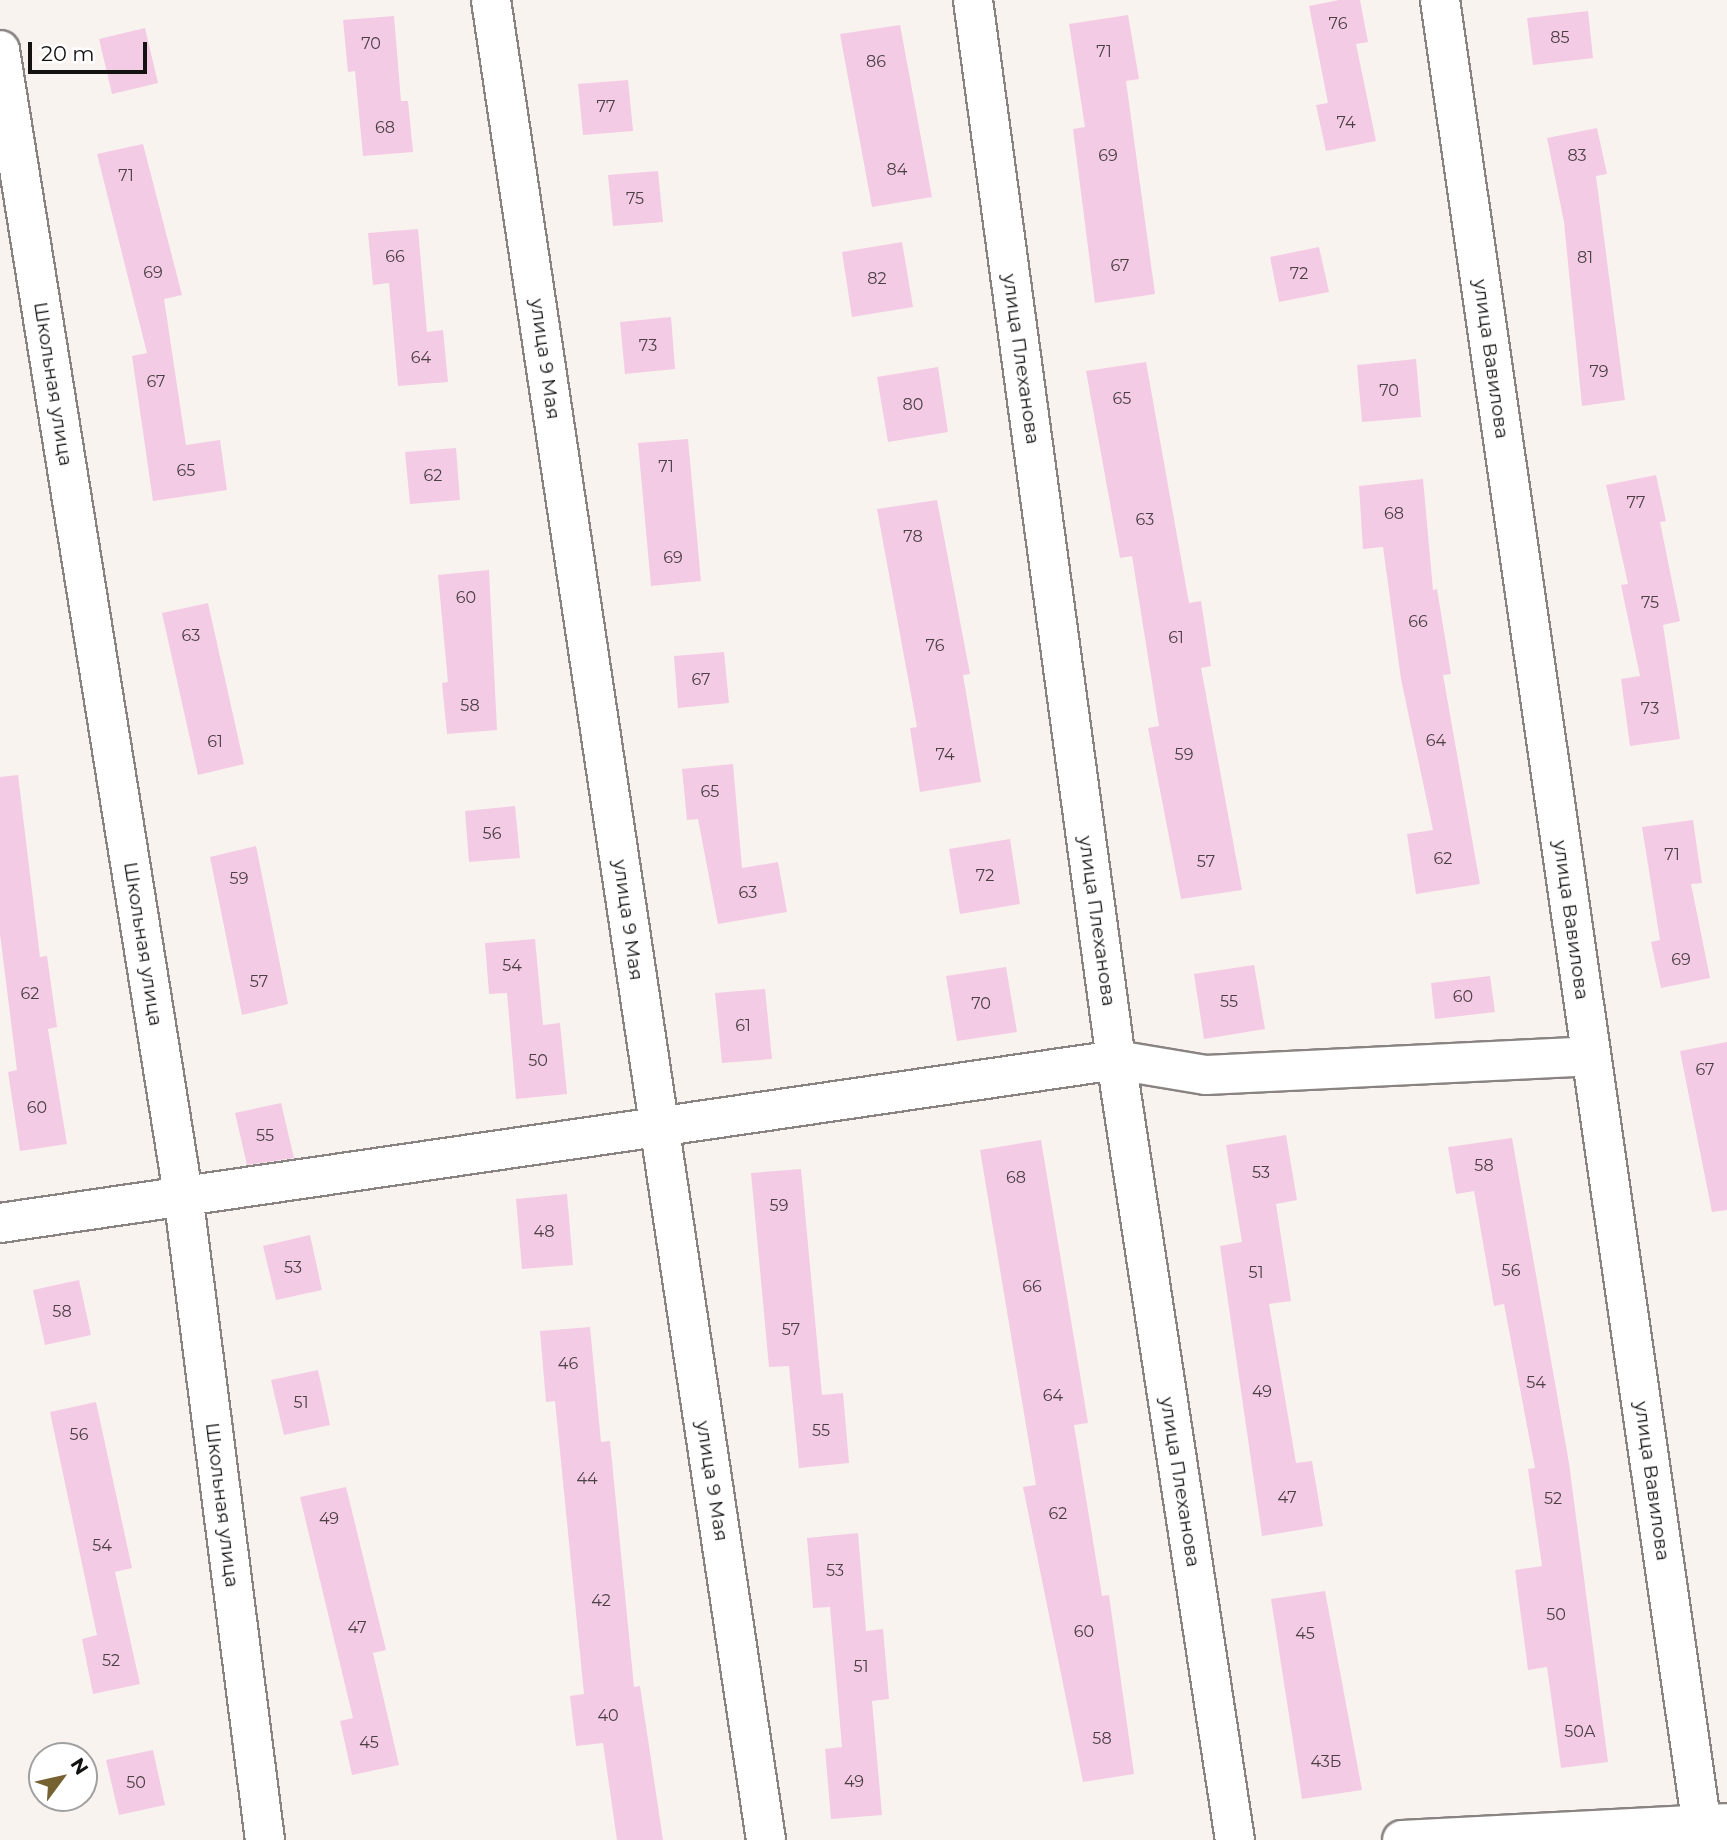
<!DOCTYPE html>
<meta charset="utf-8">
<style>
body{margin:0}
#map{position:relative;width:1727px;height:1840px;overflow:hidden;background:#f8f3ef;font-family:Montserrat,sans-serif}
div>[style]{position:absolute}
.building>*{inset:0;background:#f4cbe4}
.roads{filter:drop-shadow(2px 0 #898481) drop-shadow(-2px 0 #898481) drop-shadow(0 2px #898481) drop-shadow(0 -2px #898481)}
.minor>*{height:38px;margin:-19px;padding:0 19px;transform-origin:19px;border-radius:19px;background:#fff}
span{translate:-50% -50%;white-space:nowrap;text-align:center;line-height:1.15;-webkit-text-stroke:6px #fff;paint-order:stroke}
.number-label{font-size:16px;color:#4c4046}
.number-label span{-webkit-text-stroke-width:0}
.street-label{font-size:19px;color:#141211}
.north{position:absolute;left:28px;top:1742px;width:70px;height:70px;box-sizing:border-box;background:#fff;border:2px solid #a1a0a0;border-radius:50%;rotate:57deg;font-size:19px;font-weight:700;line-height:28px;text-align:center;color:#141211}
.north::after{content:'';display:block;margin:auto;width:24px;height:32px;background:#756230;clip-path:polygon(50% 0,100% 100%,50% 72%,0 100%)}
.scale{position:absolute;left:28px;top:42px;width:119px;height:32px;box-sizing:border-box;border:4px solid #141211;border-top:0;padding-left:9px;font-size:21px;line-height:24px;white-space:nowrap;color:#141211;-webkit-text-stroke:5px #fff;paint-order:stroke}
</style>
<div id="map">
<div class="building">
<i style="clip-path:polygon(1339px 0,1360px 0,1368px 42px,1356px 44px,1376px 141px,1326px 151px,1316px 105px,1328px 103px,1309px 6px)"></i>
<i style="clip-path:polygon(1588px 11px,1593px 58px,1533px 65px,1527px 18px)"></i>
<i style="clip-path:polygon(1128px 15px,1139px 79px,1126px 81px,1155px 294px,1095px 303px,1073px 129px,1085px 127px,1069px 24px)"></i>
<i style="clip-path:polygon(394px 16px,401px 101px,408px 101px,413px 152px,363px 156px,355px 71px,348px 72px,343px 20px)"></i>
<i style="clip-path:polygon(900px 25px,932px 197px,872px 207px,840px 34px)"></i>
<i style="clip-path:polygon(145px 28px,158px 83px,112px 94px,99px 39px)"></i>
<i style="clip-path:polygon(628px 80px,633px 131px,583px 135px,578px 84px)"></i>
<i style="clip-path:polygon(1597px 128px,1607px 174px,1596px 176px,1625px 400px,1582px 406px,1564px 222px,1547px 138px)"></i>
<i style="clip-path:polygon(143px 144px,182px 295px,164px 299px,186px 445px,220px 440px,227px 490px,153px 501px,132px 356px,147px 353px,97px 154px)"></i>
<i style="clip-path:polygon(658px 171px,663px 222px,613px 226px,608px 175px)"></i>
<i style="clip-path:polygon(418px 229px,427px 332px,443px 330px,448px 382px,398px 386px,389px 283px,373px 285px,368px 233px)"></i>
<i style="clip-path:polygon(902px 242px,913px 307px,852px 317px,842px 252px)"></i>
<i style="clip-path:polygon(1319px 247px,1329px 292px,1279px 302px,1270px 257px)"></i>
<i style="clip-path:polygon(671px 317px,675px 369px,625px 374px,620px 322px)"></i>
<i style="clip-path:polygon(1416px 359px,1421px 417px,1362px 422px,1357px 365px)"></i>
<i style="clip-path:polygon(1146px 362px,1189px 603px,1201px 601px,1211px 666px,1201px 668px,1242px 890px,1181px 899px,1148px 728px,1159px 726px,1132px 556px,1120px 558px,1086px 371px)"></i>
<i style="clip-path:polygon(938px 367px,948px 432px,888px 442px,877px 377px)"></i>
<i style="clip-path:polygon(688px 439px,701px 581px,651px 586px,638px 443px)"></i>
<i style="clip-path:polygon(456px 448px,460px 500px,410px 504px,405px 452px)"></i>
<i style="clip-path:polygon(1656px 475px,1666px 521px,1660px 522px,1680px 621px,1663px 625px,1680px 739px,1630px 746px,1621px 679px,1640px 676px,1621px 585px,1628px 584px,1606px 485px)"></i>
<i style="clip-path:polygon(1423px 479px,1433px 590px,1437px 589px,1451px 674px,1443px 675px,1480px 884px,1416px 894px,1407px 834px,1433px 830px,1401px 679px,1383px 547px,1363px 549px,1359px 486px)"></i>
<i style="clip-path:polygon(937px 500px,970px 674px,963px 675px,981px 782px,920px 792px,910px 728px,917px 727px,877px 509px)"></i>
<i style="clip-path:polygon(489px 570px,497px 730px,447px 734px,442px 683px,448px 682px,438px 575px)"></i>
<i style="clip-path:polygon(208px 603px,244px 764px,198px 775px,162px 613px)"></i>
<i style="clip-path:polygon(724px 652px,729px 703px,678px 708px,674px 656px)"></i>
<i style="clip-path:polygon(733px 764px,742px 868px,778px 862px,787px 912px,718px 924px,698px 819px,687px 820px,682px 769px)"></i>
<i style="clip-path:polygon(18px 775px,40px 957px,47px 956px,57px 1027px,48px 1029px,67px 1144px,20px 1151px,8px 1072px,17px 1070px,0 934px,0 777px)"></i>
<i style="clip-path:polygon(515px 806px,520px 858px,469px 862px,465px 811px)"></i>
<i style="clip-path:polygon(1693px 820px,1702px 883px,1691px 884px,1710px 978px,1661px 988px,1651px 942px,1660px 940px,1642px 827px)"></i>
<i style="clip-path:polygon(1010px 839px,1020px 904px,960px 914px,949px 849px)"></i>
<i style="clip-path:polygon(256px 846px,288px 1004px,242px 1015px,210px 857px)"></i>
<i style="clip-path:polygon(535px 939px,543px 1025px,560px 1023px,567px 1094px,516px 1099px,507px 993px,489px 994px,485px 943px)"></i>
<i style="clip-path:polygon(1254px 965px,1265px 1029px,1204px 1039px,1194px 974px)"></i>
<i style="clip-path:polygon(1006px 967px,1017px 1032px,957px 1041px,946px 976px)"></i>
<i style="clip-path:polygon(1490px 976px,1495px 1012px,1435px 1019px,1431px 983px)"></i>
<i style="clip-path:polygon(765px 989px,772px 1059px,722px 1063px,715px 993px)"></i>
<i style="clip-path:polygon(1727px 1042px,1727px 1210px,1712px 1212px,1680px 1051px)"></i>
<i style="clip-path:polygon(281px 1103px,294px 1158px,247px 1165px,235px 1113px)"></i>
<i style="clip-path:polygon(1286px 1135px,1297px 1200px,1276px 1204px,1291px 1301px,1269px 1304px,1296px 1463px,1312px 1461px,1323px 1526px,1262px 1536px,1220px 1246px,1242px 1242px,1226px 1145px)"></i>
<i style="clip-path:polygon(1512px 1138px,1569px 1463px,1608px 1762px,1561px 1768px,1547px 1667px,1528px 1670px,1515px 1570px,1542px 1566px,1528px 1469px,1535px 1468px,1504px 1304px,1494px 1306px,1474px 1191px,1456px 1194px,1448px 1147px)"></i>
<i style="clip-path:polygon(1041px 1140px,1088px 1423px,1074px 1425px,1102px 1596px,1109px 1595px,1134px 1774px,1083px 1782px,1023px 1487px,1036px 1485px,980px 1150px)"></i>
<i style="clip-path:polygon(801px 1169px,822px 1395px,843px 1393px,849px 1463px,799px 1468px,789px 1366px,769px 1367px,751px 1173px)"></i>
<i style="clip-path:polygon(567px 1194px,573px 1265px,522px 1269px,516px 1199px)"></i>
<i style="clip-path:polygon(310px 1235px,322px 1290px,276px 1300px,263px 1246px)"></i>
<i style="clip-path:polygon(79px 1280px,91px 1335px,45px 1345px,33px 1290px)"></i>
<i style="clip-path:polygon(590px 1327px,601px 1442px,610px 1441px,634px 1687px,640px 1686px,663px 1840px,617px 1840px,603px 1743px,576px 1746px,570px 1696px,584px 1694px,555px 1401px,546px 1402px,540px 1331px)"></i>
<i style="clip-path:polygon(318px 1370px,330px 1425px,284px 1435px,271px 1380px)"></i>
<i style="clip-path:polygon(96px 1402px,132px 1568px,115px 1572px,140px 1684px,93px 1694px,82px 1639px,97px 1635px,50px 1412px)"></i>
<i style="clip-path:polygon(346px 1487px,386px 1650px,373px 1653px,399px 1765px,352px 1775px,340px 1721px,353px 1718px,300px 1497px)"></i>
<i style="clip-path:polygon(858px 1533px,866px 1631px,883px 1629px,889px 1699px,872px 1701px,882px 1815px,831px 1819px,825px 1749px,842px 1747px,830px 1607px,813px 1608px,807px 1538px)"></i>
<i style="clip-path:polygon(1325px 1591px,1362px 1790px,1302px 1799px,1271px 1599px)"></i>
<i style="clip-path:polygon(153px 1750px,165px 1805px,119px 1815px,106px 1760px)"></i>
</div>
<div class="roads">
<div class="minor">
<i style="left:491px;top:0;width:1860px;rotate:81.5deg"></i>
<i style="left:973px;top:0;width:1070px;rotate:82.32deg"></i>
<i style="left:1116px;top:1060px;width:789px;rotate:81.33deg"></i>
<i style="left:1440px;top:0;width:1859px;rotate:81.84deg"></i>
<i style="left:0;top:50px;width:1159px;rotate:80.91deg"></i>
<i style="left:183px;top:1194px;width:651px;rotate:82.77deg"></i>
<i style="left:0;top:1223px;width:1128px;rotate:-8.31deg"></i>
<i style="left:1116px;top:1060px;width:91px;rotate:9.5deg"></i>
<i style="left:1206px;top:1075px;width:384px;rotate:-2.8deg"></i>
<i style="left:1402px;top:1840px;width:323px;rotate:-3deg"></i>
</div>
</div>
<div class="number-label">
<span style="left:1338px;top:24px">76</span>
<span style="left:1560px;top:38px">85</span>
<span style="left:371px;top:44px">70</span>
<span style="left:1104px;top:52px">71</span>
<span style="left:876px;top:62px">86</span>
<span style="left:606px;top:107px">77</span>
<span style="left:1346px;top:123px">74</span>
<span style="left:385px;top:128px">68</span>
<span style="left:1108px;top:156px">69</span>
<span style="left:1577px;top:156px">83</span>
<span style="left:897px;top:170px">84</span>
<span style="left:126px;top:176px">71</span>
<span style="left:635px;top:199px">75</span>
<span style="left:395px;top:257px">66</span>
<span style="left:1585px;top:258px">81</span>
<span style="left:1120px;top:266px">67</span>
<span style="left:153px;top:273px">69</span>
<span style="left:1299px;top:274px">72</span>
<span style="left:877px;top:279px">82</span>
<span style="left:648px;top:346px">73</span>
<span style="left:421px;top:358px">64</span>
<span style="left:1599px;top:372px">79</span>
<span style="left:156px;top:382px">67</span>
<span style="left:1389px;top:391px">70</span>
<span style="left:1122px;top:399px">65</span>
<span style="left:913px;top:405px">80</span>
<span style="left:666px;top:467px">71</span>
<span style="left:186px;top:471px">65</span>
<span style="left:433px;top:476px">62</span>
<span style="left:1636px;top:503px">77</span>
<span style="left:1394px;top:514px">68</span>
<span style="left:1145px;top:520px">63</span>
<span style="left:913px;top:537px">78</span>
<span style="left:673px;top:558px">69</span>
<span style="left:466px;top:598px">60</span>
<span style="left:1650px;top:603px">75</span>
<span style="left:1418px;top:622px">66</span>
<span style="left:191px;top:636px">63</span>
<span style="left:1176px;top:638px">61</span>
<span style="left:935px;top:646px">76</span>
<span style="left:701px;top:680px">67</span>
<span style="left:470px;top:706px">58</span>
<span style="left:1650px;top:709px">73</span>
<span style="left:1436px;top:741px">64</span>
<span style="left:215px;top:742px">61</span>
<span style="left:945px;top:755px">74</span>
<span style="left:1184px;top:755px">59</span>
<span style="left:710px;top:792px">65</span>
<span style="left:492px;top:834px">56</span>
<span style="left:1672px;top:855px">71</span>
<span style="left:1443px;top:859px">62</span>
<span style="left:1206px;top:862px">57</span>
<span style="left:985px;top:876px">72</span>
<span style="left:239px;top:879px">59</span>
<span style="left:748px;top:893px">63</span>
<span style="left:1681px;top:960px">69</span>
<span style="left:512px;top:966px">54</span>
<span style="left:259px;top:982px">57</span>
<span style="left:30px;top:994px">62</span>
<span style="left:1463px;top:997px">60</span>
<span style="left:1229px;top:1002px">55</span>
<span style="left:981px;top:1004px">70</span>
<span style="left:743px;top:1026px">61</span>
<span style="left:538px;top:1061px">50</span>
<span style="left:1705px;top:1070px">67</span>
<span style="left:37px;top:1108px">60</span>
<span style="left:265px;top:1136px">55</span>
<span style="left:1484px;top:1166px">58</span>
<span style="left:1261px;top:1173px">53</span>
<span style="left:1016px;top:1178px">68</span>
<span style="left:779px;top:1206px">59</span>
<span style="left:544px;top:1232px">48</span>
<span style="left:293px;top:1268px">53</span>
<span style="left:1511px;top:1271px">56</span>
<span style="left:1256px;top:1273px">51</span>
<span style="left:1032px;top:1287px">66</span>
<span style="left:62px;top:1312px">58</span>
<span style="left:791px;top:1330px">57</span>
<span style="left:568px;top:1364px">46</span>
<span style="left:1536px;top:1383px">54</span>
<span style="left:1262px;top:1392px">49</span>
<span style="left:1053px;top:1396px">64</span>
<span style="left:301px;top:1403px">51</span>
<span style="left:821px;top:1431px">55</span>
<span style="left:79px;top:1435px">56</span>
<span style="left:587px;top:1479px">44</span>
<span style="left:1287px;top:1498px">47</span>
<span style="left:1553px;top:1499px">52</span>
<span style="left:1058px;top:1514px">62</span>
<span style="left:329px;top:1519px">49</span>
<span style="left:102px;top:1546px">54</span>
<span style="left:835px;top:1571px">53</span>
<span style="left:601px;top:1601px">42</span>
<span style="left:1556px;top:1615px">50</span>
<span style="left:357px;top:1628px">47</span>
<span style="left:1084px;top:1632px">60</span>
<span style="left:1305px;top:1634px">45</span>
<span style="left:111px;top:1661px">52</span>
<span style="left:861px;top:1667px">51</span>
<span style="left:608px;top:1716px">40</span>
<span style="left:1580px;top:1732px">50А</span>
<span style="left:1102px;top:1739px">58</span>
<span style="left:369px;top:1743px">45</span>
<span style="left:1326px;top:1762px">43Б</span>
<span style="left:854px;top:1782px">49</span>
<span style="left:136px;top:1783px">50</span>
</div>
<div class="street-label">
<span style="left:545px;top:359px;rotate:82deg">улица 9 Мая</span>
<span style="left:1021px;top:359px;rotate:82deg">улица Плеханова</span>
<span style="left:1491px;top:359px;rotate:82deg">улица Вавилова</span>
<span style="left:53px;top:384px;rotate:81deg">Школьная улица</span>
<span style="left:628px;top:920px;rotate:82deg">улица 9 Мая</span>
<span style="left:1571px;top:920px;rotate:82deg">улица Вавилова</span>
<span style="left:1097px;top:921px;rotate:82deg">улица Плеханова</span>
<span style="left:143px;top:944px;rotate:81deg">Школьная улица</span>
<span style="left:712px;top:1481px;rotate:81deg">улица 9 Мая</span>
<span style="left:1652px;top:1481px;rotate:82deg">улица Вавилова</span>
<span style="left:1180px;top:1482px;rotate:81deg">улица Плеханова</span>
<span style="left:222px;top:1505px;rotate:83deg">Школьная улица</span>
</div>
<div class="north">N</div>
<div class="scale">20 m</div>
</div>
